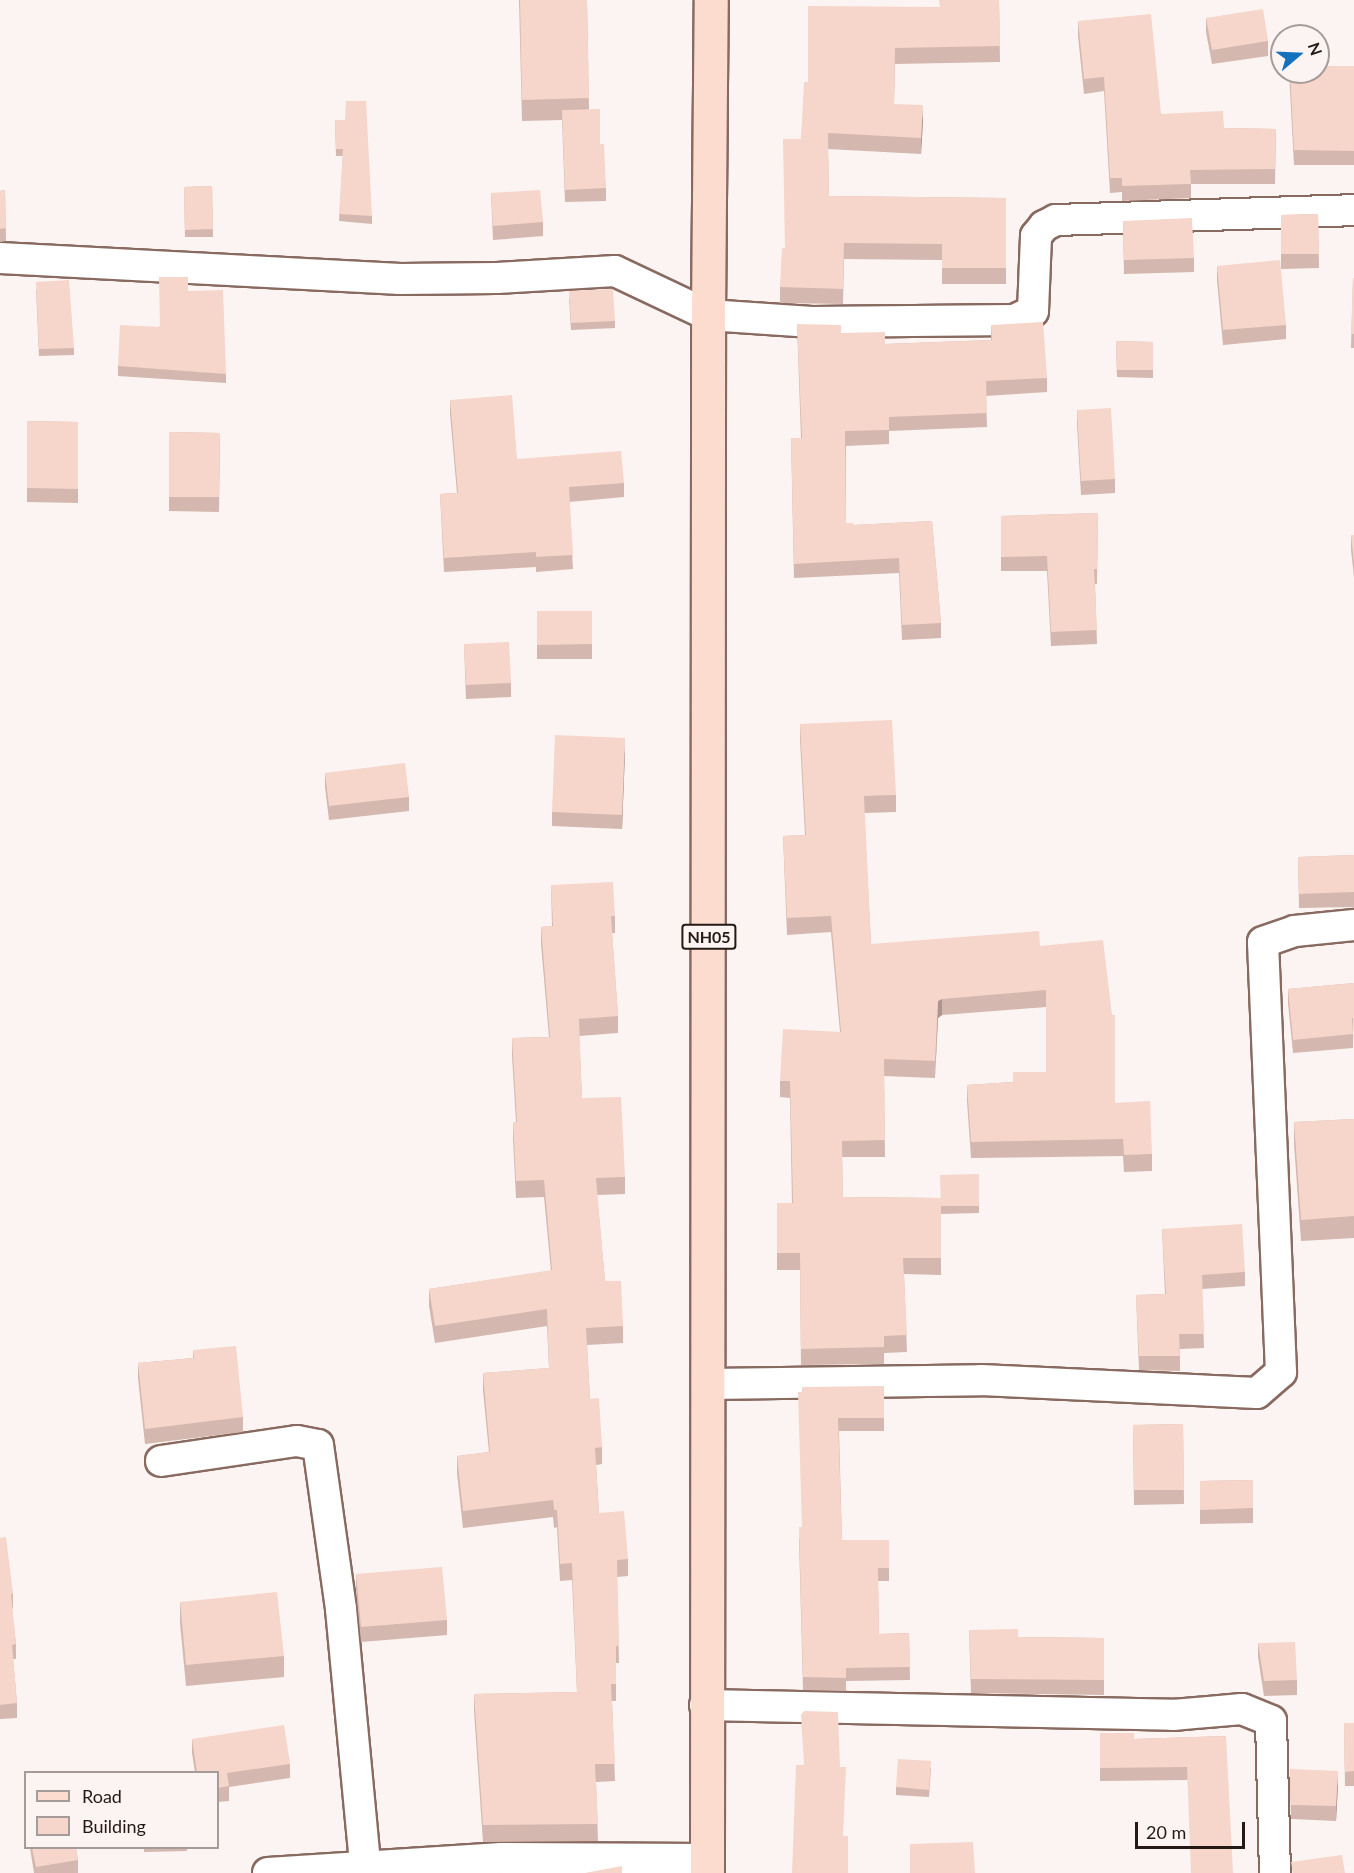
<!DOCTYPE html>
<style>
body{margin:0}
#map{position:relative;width:1354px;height:1873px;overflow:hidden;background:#fbf4f2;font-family:Lato,sans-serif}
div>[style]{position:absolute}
.roads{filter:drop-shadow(2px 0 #886a60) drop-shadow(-2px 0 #886a60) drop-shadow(0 2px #886a60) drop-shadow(0 -2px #886a60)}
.minor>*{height:30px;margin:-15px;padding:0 15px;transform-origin:15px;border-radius:15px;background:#fff}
.primary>*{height:33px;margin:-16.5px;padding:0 16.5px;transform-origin:16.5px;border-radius:16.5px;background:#fddcd0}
.wall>*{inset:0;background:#d4b7ae}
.shaded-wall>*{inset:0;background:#ac958d}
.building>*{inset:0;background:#f6d5ca}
span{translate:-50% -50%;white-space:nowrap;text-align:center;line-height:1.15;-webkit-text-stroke:4.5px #fbf4f2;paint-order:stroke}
.shield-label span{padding:2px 4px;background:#fbf4f2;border:2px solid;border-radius:4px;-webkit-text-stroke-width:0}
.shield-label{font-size:16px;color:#251915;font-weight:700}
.legend{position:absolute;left:24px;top:1771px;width:195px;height:78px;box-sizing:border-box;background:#fbf4f2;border:2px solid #a59c9a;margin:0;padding:8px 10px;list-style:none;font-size:18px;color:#251915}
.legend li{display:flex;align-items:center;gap:12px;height:30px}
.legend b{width:30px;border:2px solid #a59c9a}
.north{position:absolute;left:1270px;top:24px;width:60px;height:60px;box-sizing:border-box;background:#fbf4f2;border:2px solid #a59c9a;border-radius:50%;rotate:71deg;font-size:16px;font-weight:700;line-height:24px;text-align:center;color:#251915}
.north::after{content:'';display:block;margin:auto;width:21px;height:27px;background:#1371be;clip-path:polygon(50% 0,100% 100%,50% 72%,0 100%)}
.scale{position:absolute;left:1135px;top:1822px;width:110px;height:27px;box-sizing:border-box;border:3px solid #251915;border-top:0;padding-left:8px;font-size:18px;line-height:21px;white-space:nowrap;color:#251915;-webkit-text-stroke:4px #fbf4f2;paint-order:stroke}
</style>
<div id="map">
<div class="roads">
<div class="minor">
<i style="left:0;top:258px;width:401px;rotate:3deg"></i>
<i style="left:400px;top:279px;width:97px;rotate:-0.6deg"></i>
<i style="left:497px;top:278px;width:118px;rotate:-3.4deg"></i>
<i style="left:615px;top:271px;width:103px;rotate:25.3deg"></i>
<i style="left:708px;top:315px;width:104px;rotate:3.9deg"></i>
<i style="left:812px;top:322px;width:202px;rotate:-0.6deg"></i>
<i style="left:1014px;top:320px;width:21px;rotate:-25deg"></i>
<i style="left:1033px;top:311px;width:75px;rotate:-87.7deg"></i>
<i style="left:1036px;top:236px;width:13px;rotate:-51deg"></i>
<i style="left:1044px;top:226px;width:13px;rotate:-27deg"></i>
<i style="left:1056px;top:220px;width:298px;rotate:-1.9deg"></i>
<i style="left:709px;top:1384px;width:272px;rotate:-0.8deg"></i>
<i style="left:981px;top:1380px;width:276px;rotate:2.7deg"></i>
<i style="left:1257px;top:1393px;width:32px;rotate:-41deg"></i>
<i style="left:1281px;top:1372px;width:430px;rotate:-92.4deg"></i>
<i style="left:1263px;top:942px;width:34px;rotate:-19deg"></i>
<i style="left:1295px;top:931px;width:59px;rotate:-5.8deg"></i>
<i style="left:161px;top:1461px;width:137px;rotate:-8.4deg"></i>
<i style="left:297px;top:1441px;width:21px;rotate:11deg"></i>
<i style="left:318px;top:1445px;width:166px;rotate:82deg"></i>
<i style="left:341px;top:1609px;width:257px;rotate:84.6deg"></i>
<i style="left:705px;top:1705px;width:468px;rotate:1.2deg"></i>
<i style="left:1173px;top:1715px;width:69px;rotate:-5deg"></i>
<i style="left:1242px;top:1709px;width:31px;rotate:22deg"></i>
<i style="left:1271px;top:1721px;width:152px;rotate:88.5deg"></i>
<i style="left:268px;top:1873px;width:234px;rotate:-3.7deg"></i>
<i style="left:502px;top:1858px;width:205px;rotate:0.3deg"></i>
</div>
<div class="primary">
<i style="left:707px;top:1873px;width:1558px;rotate:-89.96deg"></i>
<i style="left:708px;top:315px;width:315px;rotate:-89.5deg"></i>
</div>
</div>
<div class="wall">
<i style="clip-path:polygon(519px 0,587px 0,589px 109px,600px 144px,606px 188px,606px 201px,565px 202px,562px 120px,522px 121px)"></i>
<i style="clip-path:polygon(999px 0,1000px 62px,895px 64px,894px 104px,923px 121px,921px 154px,828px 149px,829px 196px,1006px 198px,1006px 284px,942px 284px,942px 260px,844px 259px,843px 304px,780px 303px,780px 287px,801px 139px,808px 82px,939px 7px)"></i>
<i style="clip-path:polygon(1206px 18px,1268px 41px,1268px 56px,1212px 64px,1206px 32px)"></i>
<i style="clip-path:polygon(1078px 21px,1161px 114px,1224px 128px,1276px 129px,1275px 184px,1191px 184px,1191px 198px,1122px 201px,1122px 192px,1110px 193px,1104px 91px,1084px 94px,1078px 36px)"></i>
<i style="clip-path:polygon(1354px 66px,1354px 165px,1294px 165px,1289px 72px)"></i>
<i style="clip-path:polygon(335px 120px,372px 216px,372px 224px,339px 221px,343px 156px,336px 156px)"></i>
<i style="clip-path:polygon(212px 186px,213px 237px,185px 237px,184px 187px)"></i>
<i style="clip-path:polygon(5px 190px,6px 241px,0 242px,0 191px)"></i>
<i style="clip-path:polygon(491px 193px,543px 222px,543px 236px,493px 240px)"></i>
<i style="clip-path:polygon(1318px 214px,1319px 268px,1281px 269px,1281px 215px)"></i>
<i style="clip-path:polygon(1123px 221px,1194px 258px,1194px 272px,1124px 274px)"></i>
<i style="clip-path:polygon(1217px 266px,1286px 325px,1286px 339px,1223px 345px,1217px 280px)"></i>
<i style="clip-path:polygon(1353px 278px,1354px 278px,1354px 348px,1351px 348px)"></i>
<i style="clip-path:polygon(36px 289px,74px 348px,74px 355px,39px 356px)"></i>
<i style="clip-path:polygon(188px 291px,226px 374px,226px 383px,118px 376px,118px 366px,159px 327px)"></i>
<i style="clip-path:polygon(569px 298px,615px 321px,615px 328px,571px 330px)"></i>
<i style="clip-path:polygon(797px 324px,885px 344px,991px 340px,991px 325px,1047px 378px,1047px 392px,986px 396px,987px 427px,889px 431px,889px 444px,846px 446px,846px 523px,854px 525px,932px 521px,941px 623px,941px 638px,902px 640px,899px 573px,794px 578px,791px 438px,801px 438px)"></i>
<i style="clip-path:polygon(1116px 341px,1153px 342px,1153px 378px,1117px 377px)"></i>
<i style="clip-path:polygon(450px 400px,517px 459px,624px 483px,624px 497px,569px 502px,573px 569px,536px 572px,536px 567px,444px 572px,440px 494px,457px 493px,450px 414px)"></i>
<i style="clip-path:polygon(1077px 410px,1115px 479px,1115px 493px,1081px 495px,1077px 424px)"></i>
<i style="clip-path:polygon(27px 421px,78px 422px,78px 503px,27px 502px)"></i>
<i style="clip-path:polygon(169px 432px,220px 433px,219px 512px,169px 511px)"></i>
<i style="clip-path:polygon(1098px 513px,1097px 584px,1095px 584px,1097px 644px,1051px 646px,1047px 571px,1001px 571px,1001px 516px)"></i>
<i style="clip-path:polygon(1351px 535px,1354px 535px,1354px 577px,1351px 550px)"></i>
<i style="clip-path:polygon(537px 611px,592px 611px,592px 659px,537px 659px)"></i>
<i style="clip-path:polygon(464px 644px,511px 683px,511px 697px,466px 699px)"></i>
<i style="clip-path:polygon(800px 724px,896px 795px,896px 812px,864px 813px,871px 944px,1040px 946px,1115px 1103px,1152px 1154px,1152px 1171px,1124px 1172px,1123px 1156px,971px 1158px,967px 1101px,967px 1085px,1013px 1082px,1046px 1072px,1046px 1007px,942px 1015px,938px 1018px,935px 1078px,884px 1076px,885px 1157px,842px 1157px,843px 1197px,940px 1198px,979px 1174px,979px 1213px,941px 1214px,941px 1275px,904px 1274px,907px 1352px,884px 1353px,884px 1364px,801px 1365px,800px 1270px,777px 1270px,777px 1203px,792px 1203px,790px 1098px,780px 1097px,780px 1081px,840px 1032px,831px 932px,787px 935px,783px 836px,805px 835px,800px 740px)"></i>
<i style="clip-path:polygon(625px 752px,622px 829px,552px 826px,552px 812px)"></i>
<i style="clip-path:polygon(325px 773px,409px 797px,409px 811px,329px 820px,325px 787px)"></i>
<i style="clip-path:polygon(1354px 855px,1354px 907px,1299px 908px,1298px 857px)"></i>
<i style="clip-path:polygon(551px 885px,615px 916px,615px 933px,612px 933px,618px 1016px,618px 1033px,579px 1036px,582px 1098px,625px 1177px,625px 1194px,597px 1195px,605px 1281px,623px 1326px,623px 1343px,587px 1345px,590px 1399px,602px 1447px,602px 1464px,596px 1465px,599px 1513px,628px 1559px,628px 1576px,617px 1577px,619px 1663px,616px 1663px,616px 1701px,612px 1701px,615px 1781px,596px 1782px,598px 1841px,483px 1842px,474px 1711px,474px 1694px,577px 1692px,572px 1580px,560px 1581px,557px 1527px,554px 1528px,553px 1517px,463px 1528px,457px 1473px,457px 1456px,489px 1452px,483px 1390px,483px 1373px,549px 1368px,547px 1326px,435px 1343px,429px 1306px,429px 1289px,551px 1271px,544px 1197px,516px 1198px,513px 1139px,513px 1122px,516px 1122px,512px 1056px,512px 1038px,549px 1037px,541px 944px,541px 927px,552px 926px)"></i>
<i style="clip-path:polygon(1354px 983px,1353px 1048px,1293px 1053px,1288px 1003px,1288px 989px)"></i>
<i style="clip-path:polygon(1354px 1119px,1354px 1238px,1301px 1241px,1294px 1144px,1294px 1122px)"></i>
<i style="clip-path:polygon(1162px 1229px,1245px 1272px,1245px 1286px,1202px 1289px,1204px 1348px,1180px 1349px,1180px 1371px,1139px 1370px,1136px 1295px,1165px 1294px)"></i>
<i style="clip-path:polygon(193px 1350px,243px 1417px,243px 1432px,145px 1444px,138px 1378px,138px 1363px,193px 1358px)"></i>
<i style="clip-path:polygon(884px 1386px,884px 1431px,839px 1431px,842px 1540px,889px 1540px,889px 1581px,878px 1581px,879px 1634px,909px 1633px,910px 1680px,846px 1681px,846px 1691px,803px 1690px,799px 1540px,802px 1527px,802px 1392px)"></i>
<i style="clip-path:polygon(1183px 1424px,1184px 1504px,1134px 1505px,1133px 1425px)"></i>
<i style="clip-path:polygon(1253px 1480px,1253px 1523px,1200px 1524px,1200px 1481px)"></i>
<i style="clip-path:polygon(0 1538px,13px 1594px,13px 1608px,12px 1609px,16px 1644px,16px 1659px,13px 1659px,17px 1703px,17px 1718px,0 1719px)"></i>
<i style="clip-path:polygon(356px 1574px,447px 1620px,447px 1635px,361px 1642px,356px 1589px)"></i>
<i style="clip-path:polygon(180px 1602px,284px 1656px,284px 1677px,186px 1686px,180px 1623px)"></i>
<i style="clip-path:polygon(969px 1630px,1018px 1637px,1104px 1638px,1104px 1695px,971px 1693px)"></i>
<i style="clip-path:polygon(1258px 1643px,1297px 1680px,1297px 1695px,1264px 1696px,1258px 1657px)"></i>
<i style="clip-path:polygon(1344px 1723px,1354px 1723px,1354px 1786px,1345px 1786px)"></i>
<i style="clip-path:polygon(1100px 1733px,1134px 1739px,1226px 1736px,1187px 1780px,1100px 1781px)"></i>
<i style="clip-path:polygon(192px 1739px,290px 1764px,290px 1778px,229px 1787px,229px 1801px,218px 1802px,218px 1773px,195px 1773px,192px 1753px)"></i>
<i style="clip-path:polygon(931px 1768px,929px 1797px,896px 1795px,896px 1787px)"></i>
<i style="clip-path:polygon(1290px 1769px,1338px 1785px,1336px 1821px,1291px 1819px)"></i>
<i style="clip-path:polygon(24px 1799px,26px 1799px,26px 1823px,24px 1813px)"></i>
<i style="clip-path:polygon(30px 1848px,76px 1848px,78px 1860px,78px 1873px,34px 1873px)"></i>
<i style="clip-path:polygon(144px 1848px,187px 1848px,187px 1851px,144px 1852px)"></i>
</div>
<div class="shaded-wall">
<i style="clip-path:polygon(923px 105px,923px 121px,921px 154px,921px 138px)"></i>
<i style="clip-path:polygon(625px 738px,625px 752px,622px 829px,622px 815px)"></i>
<i style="clip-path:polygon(942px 999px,942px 1015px,938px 1018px,935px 1078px,938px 1001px)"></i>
<i style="clip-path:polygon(1338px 1771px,1338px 1785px,1336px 1821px,1336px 1806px)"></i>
</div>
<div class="building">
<i style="clip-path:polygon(520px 0,587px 0,589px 98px,522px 100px)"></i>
<i style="clip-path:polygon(939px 0,999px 0,1000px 46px,895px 48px,894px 104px,923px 105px,921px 138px,828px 133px,829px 196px,1006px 198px,1006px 268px,942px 268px,942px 244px,844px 243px,843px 289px,780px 287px,782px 248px,785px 248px,783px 139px,801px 139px,804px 82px,808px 82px,808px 6px,940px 7px)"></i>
<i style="clip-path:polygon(1263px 9px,1268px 41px,1212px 50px,1206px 18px)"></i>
<i style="clip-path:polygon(1151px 14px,1161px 114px,1223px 111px,1224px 128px,1276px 129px,1275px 169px,1190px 170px,1191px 184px,1122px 186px,1122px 178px,1110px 178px,1104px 77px,1084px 79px,1078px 21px)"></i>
<i style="clip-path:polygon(1318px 66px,1354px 66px,1354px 151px,1294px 150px,1290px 72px,1318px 72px)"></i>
<i style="clip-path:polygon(346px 101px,366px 101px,372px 216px,339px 214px,343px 149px,336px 149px,335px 120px,345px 120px)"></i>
<i style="clip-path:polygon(600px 109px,600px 144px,604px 144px,606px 188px,565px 190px,562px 110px)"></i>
<i style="clip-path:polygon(212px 186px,213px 229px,185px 230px,184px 187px)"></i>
<i style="clip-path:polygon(5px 190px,6px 228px,0 229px,0 191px)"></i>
<i style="clip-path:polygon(540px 190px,543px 222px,493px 226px,491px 193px)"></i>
<i style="clip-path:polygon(1318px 214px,1319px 254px,1281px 254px,1281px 215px)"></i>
<i style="clip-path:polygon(1192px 218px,1194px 258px,1124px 260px,1123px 221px)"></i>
<i style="clip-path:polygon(1280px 260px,1286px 325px,1223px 330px,1217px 266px)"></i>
<i style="clip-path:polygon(159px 277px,188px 277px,188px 291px,223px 290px,226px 374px,118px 366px,120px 325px,160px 327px)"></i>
<i style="clip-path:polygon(1353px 278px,1354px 278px,1354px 334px,1351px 334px)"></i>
<i style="clip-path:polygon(69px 280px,74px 348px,39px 349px,36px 282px)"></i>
<i style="clip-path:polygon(613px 289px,615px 321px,571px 323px,569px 291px)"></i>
<i style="clip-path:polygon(1043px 322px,1047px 378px,986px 381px,987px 413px,889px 417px,889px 430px,845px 431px,846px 523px,853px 523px,854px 525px,932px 521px,941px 623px,902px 625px,899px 558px,794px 564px,791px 438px,802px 438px,797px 324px,841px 325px,841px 333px,885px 332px,885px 344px,992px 340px,991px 325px)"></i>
<i style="clip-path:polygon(1116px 341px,1153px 342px,1153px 370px,1117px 370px)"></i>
<i style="clip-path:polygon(512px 395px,517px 459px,621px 451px,624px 483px,569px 487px,573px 555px,536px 557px,536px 552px,444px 558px,440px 494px,458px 493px,450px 400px)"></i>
<i style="clip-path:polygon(1111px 408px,1115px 479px,1081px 481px,1077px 410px)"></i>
<i style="clip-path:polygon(27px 421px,78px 422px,78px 489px,27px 488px)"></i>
<i style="clip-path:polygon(169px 432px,220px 433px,219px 497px,169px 497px)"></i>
<i style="clip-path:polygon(1098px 513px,1097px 569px,1094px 569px,1097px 630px,1051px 632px,1047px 556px,1001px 557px,1001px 516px)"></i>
<i style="clip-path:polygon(1351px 535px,1354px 535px,1354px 563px)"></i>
<i style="clip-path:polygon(537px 611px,592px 611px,592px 644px,537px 645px)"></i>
<i style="clip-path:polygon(509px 642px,511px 683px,466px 685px,464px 644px)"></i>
<i style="clip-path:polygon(892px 720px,896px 795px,864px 796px,871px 944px,1039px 931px,1040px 946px,1103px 940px,1112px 1015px,1115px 1015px,1115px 1103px,1150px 1101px,1152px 1154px,1124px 1155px,1123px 1139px,971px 1142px,967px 1085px,1013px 1082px,1013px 1072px,1046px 1072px,1046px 990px,942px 999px,938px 1001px,935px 1061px,884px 1059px,885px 1140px,842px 1141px,843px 1197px,941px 1198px,941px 1258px,903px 1258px,907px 1335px,884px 1336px,884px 1347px,801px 1349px,800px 1253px,777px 1253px,777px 1203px,793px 1203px,790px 1081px,780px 1081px,783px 1029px,841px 1032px,831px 916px,787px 918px,783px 836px,806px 835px,800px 724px)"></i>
<i style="clip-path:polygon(555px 735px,625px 738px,622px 815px,552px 812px)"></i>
<i style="clip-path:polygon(405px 763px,409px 797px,329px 806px,325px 773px)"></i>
<i style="clip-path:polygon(1354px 855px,1354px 892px,1299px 894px,1298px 857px)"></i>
<i style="clip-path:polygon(613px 882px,615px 916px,611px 916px,618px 1016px,579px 1019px,582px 1098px,621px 1097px,625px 1177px,596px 1178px,605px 1281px,621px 1281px,623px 1326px,586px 1328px,590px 1399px,599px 1398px,602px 1447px,595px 1448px,599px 1513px,624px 1511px,628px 1559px,617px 1560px,619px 1646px,616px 1646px,616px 1684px,611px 1684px,615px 1764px,595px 1764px,598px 1824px,483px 1825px,474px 1694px,577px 1692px,572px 1563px,560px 1564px,557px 1510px,554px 1510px,553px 1500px,463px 1511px,457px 1456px,490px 1452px,483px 1373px,549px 1368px,547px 1309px,435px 1326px,429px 1289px,552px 1270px,544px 1180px,516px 1181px,513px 1122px,517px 1122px,512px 1038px,550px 1037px,541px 927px,553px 926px,551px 885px)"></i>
<i style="clip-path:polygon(1354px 983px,1354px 1018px,1352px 1018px,1353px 1034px,1293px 1040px,1288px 989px)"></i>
<i style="clip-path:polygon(1354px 1119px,1354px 1216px,1301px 1220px,1294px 1122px)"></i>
<i style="clip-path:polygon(979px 1174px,979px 1206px,941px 1206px,940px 1175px)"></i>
<i style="clip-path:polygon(1242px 1224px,1245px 1272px,1202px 1275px,1204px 1334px,1179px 1334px,1180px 1356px,1139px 1356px,1136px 1295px,1166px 1294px,1162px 1229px)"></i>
<i style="clip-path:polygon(236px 1346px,243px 1417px,145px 1429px,138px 1363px,194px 1358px,193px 1350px)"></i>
<i style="clip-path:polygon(884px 1386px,884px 1418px,838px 1418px,842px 1540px,889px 1540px,889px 1568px,878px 1568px,879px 1634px,909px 1633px,910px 1667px,846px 1668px,846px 1678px,803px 1677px,799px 1527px,802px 1527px,798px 1392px,802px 1392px,802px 1387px)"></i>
<i style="clip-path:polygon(1183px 1424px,1184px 1490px,1134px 1490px,1133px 1425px)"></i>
<i style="clip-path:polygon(1253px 1480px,1253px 1508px,1200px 1510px,1200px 1481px)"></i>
<i style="clip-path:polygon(6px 1537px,13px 1594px,11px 1594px,16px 1644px,12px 1645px,17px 1703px,0 1705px,0 1538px)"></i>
<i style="clip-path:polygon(442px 1567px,447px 1620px,361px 1627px,356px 1574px)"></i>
<i style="clip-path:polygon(277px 1592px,284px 1656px,186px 1665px,180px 1602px)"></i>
<i style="clip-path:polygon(1018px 1629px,1018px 1637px,1104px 1638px,1104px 1680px,971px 1679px,969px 1630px)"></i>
<i style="clip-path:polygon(1295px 1642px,1297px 1680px,1264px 1681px,1258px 1643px)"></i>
<i style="clip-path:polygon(804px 1711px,838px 1712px,840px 1767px,846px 1767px,843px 1836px,848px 1836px,848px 1873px,854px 1873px,792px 1873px,796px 1765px,804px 1765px,801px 1715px)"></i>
<i style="clip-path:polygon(1344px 1723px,1354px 1723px,1354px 1771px,1345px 1772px)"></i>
<i style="clip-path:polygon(284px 1725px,290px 1764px,227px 1773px,229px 1786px,218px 1788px,218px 1773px,197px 1773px,192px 1739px)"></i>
<i style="clip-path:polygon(1100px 1733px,1134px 1733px,1134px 1739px,1226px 1736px,1233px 1873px,1191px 1873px,1187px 1767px,1100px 1768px)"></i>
<i style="clip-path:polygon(898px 1759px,931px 1761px,929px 1790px,896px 1787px)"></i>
<i style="clip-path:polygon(1290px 1769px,1338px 1771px,1336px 1806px,1291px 1805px)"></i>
<i style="clip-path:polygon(973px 1842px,975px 1873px,910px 1873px,910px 1844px)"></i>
<i style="clip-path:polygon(32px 1848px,76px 1848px,78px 1860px,36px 1867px)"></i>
<i style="clip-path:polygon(1342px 1855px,1345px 1873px,1293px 1873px,1291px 1862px)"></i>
<i style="clip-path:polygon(622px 1866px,622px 1873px,585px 1873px)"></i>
</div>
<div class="shield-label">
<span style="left:709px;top:937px">NH05</span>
</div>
<ul class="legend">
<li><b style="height:8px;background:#fddcd0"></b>Road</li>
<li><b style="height:16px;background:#f6d5ca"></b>Building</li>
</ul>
<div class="north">N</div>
<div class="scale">20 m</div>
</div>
